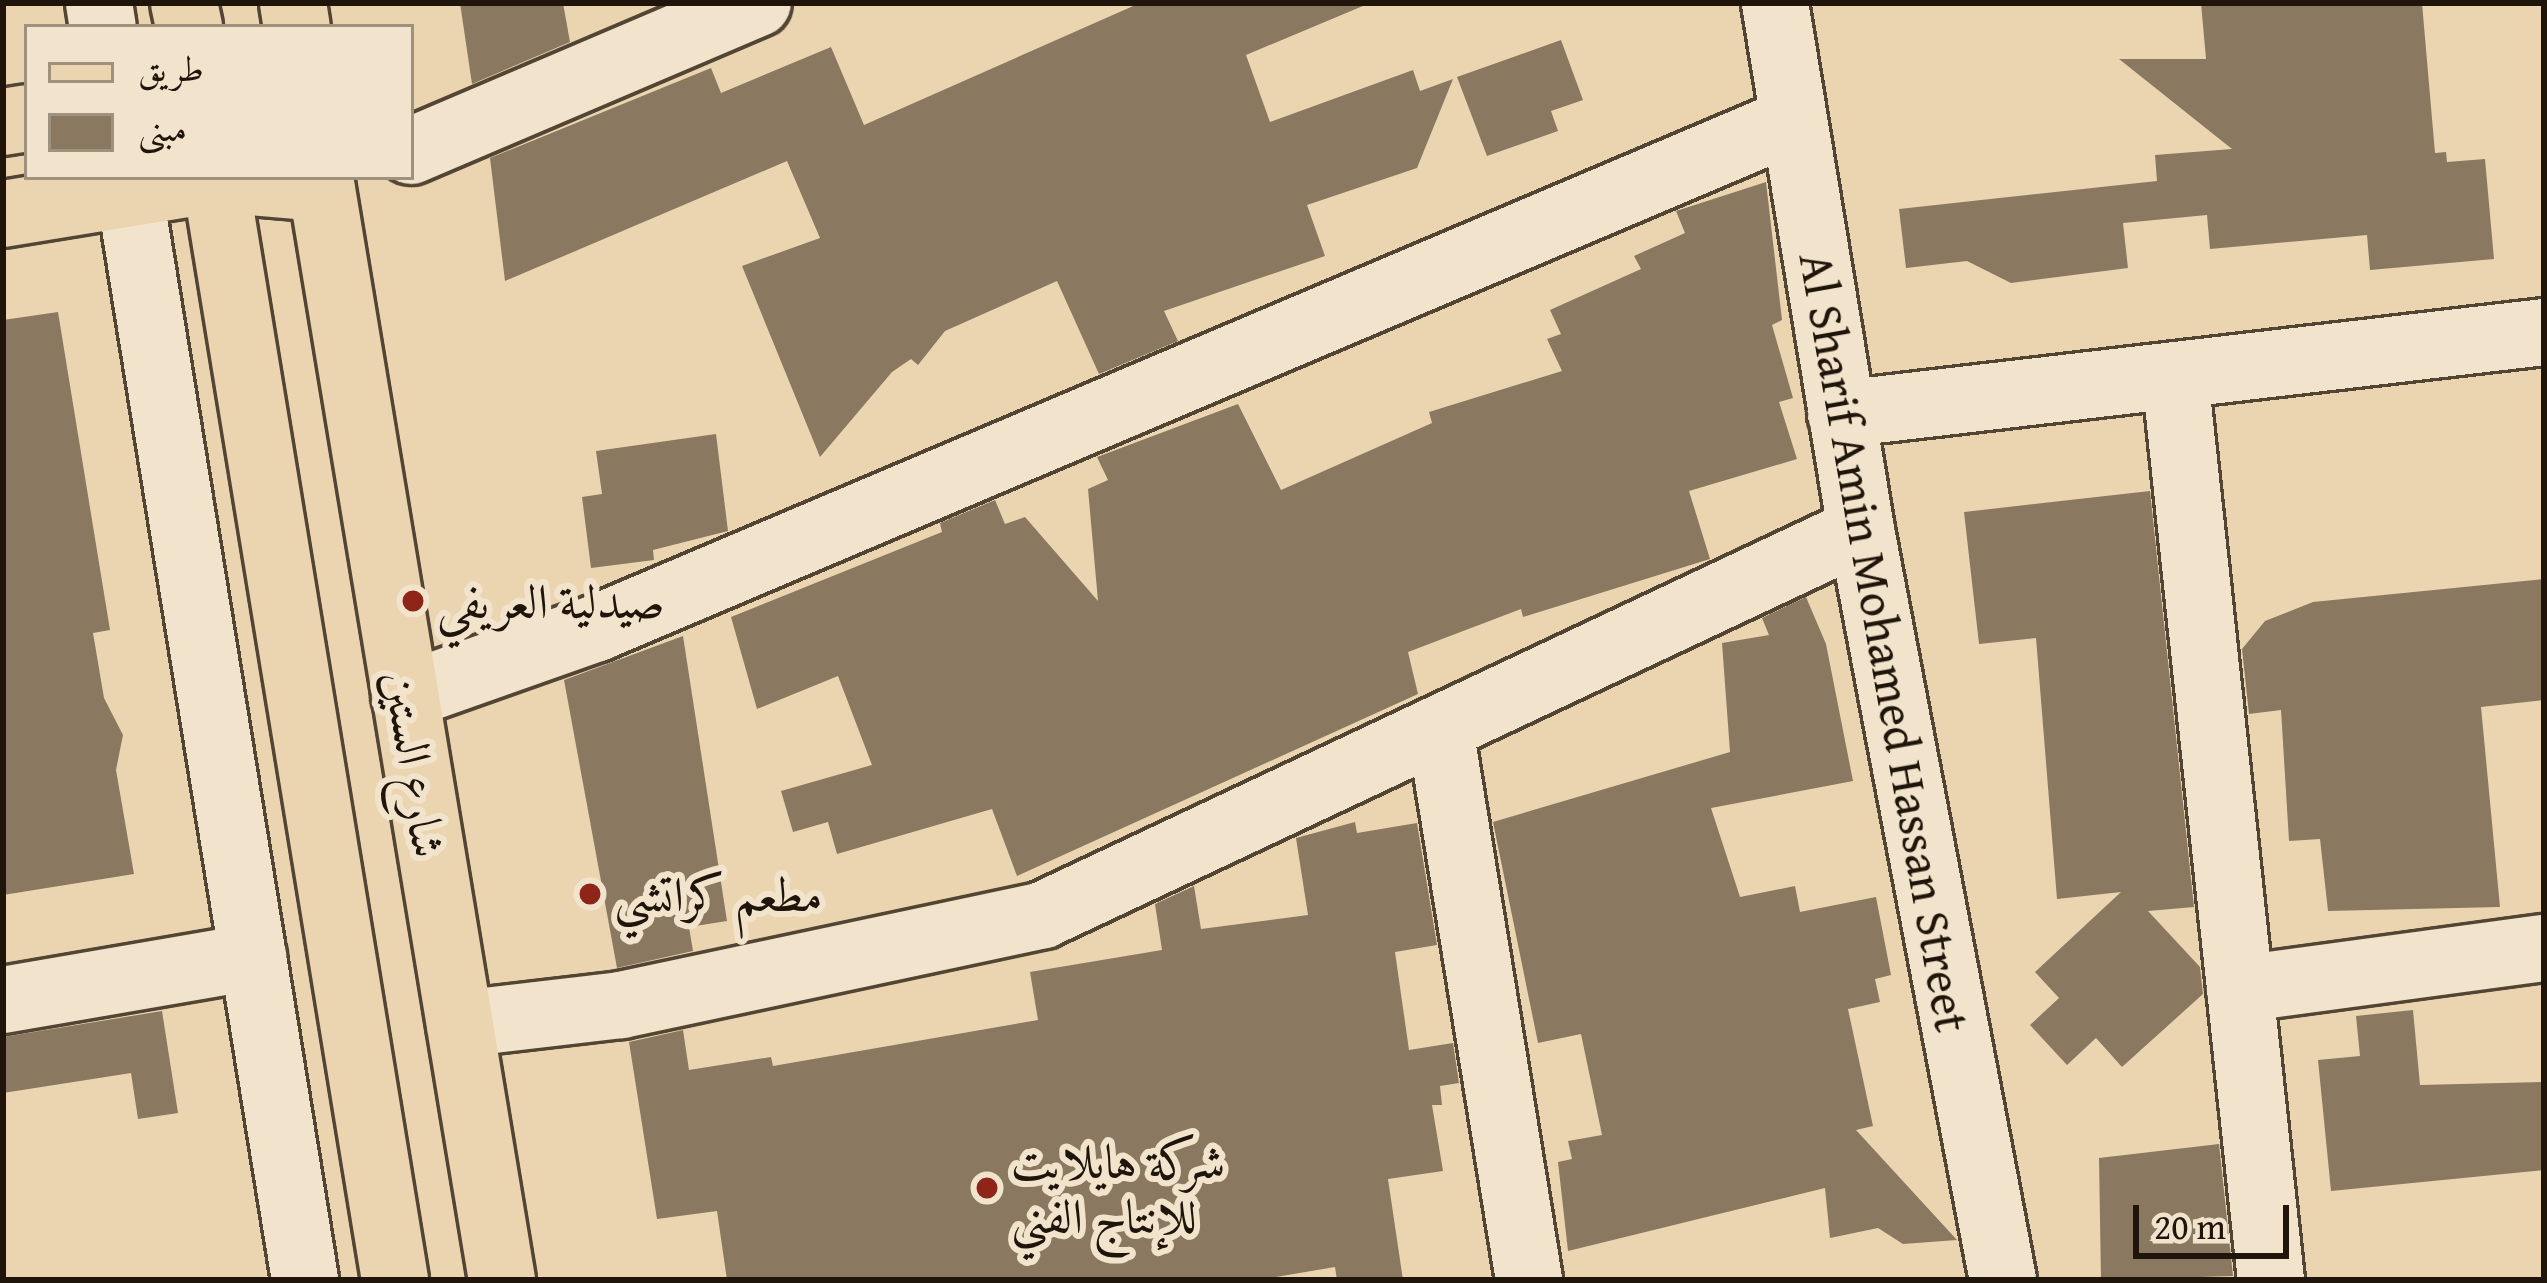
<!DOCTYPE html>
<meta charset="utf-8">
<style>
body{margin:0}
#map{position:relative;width:2547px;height:1283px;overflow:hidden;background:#ebd5b0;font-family:"Gentium Book Plus",Amiri,serif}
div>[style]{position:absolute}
.building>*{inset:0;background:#8a7960}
.roads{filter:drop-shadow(3px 0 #534534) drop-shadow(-3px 0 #534534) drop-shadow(0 3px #534534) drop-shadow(0 -3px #534534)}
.minor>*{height:66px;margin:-33px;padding:0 33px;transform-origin:33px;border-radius:33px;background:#f2e4cc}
.major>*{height:66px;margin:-33px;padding:0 33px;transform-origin:33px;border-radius:33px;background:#ebd5b0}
.dots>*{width:33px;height:33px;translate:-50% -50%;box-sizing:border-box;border:6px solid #f2e4cc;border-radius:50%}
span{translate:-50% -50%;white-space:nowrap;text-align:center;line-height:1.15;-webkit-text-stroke:12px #f2e4cc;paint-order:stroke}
.poi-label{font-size:48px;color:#20150a}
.left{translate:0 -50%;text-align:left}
.street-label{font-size:48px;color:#20150a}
.frame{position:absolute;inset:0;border:6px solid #20150a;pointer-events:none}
.legend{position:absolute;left:24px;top:24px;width:390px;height:156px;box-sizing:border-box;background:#f2e4cc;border:3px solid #9e917e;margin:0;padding:15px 21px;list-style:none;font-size:36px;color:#20150a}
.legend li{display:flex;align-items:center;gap:24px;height:60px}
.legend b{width:60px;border:3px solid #9e917e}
.scale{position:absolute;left:2133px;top:1205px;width:156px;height:54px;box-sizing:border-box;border:6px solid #20150a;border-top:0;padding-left:15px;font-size:36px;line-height:42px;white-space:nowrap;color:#20150a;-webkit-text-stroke:9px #f2e4cc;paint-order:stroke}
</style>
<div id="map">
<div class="building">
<i style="clip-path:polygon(460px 3px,563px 3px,570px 42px,472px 84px)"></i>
<i style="clip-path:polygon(1140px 3px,1370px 3px,1246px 55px,1270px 122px,1413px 70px,1420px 91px,1453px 79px,1417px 168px,1307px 205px,1325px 256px,1164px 311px,1178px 341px,1099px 374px,1057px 281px,945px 331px,918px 365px,911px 359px,892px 372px,820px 457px,742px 266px,820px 238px,787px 161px,505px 281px,490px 158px,711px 68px,721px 93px,831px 47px,864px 125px)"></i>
<i style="clip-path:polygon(2201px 3px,2422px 3px,2435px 153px,2446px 152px,2447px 162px,2485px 159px,2494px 259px,2370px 270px,2367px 235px,2210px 249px,2207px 215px,2123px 223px,2128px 268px,2011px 283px,1967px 261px,1906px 268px,1899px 209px,2157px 181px,2155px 155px,2232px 149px,2119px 59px,2206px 59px)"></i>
<i style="clip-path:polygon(1561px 40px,1583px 100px,1551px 111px,1558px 131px,1487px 156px,1457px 77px)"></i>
<i style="clip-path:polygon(1766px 182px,1782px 320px,1772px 325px,1793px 398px,1779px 402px,1797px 459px,1689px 491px,1710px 559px,1523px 617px,1521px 609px,1408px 652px,1418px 694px,1017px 876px,992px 809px,837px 854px,828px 822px,793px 832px,781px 791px,872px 765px,838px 676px,757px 709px,731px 617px,942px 532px,940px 523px,995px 500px,1005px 524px,1025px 517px,1098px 601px,1088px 489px,1108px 480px,1097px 457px,1238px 404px,1281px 490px,1432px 423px,1429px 412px,1562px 371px,1547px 339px,1561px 334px,1550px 310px,1641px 269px,1634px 256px,1685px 233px,1676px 211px)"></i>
<i style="clip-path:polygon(58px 312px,110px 630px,93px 633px,104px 698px,123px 735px,116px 770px,134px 874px,3px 895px,3px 320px)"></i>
<i style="clip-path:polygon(716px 434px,728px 531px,653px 550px,654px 560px,591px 568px,582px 497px,602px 494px,596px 451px)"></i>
<i style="clip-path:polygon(2150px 491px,2194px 907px,2148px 911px,2200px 967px,2203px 994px,2122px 1067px,2096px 1038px,2067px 1065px,2030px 1025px,2059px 998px,2035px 972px,2121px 892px,2057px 899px,2036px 638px,1979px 644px,1964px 512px)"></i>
<i style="clip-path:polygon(2544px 579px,2544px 700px,2481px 707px,2500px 907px,2328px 911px,2320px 839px,2289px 841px,2281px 710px,2249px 714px,2242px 649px,2265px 621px,2313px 602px)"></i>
<i style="clip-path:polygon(1806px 597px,1826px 644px,1853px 781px,1711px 808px,1740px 897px,1795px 886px,1800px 912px,1876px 897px,1891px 975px,1875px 979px,1880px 1002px,1848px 1009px,1873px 1126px,1856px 1130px,1957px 1240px,1903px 1244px,1878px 1228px,1830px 1238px,1825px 1188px,1568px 1251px,1558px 1162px,1572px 1159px,1568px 1141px,1602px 1135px,1581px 1034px,1538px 1043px,1493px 822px,1730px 752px,1722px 643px,1769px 635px,1762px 618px)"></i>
<i style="clip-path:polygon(683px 636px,727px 921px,689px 927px,693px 951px,617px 968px,564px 680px)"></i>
<i style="clip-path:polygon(1355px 822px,1357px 833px,1417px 823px,1437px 945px,1395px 952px,1409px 1050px,1453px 1043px,1459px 1083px,1440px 1086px,1442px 1105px,1432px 1105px,1443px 1171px,1388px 1179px,1403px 1280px,1337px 1280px,1335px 1267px,1258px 1280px,727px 1280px,717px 1211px,657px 1219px,629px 1042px,683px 1030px,689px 1070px,771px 1057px,773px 1066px,1038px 1020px,1030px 972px,1162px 950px,1155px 904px,1194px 886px,1201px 929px,1308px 915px,1296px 838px)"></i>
<i style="clip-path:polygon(2413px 1010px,2420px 1085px,2544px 1082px,2544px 1170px,2331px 1191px,2318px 1060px,2360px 1056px,2356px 1016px)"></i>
<i style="clip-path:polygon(162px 1011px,178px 1113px,138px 1119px,131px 1073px,3px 1093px,3px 1037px)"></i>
<i style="clip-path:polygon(2219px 1144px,2233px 1276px,2101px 1280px,2099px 1158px)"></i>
</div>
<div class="roads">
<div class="minor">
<i style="left:99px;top:3px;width:24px;rotate:81deg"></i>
<i style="left:1775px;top:3px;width:534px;rotate:80.73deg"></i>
<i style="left:1861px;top:530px;width:763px;rotate:79.28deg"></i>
<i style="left:411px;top:151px;width:377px;rotate:-23.1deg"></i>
<i style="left:127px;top:177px;width:1117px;rotate:80.83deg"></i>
<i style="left:2175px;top:376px;width:909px;rotate:83.94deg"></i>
<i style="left:1841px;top:414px;width:708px;rotate:-6.65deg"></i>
<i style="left:405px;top:696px;width:204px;rotate:-19.5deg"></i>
<i style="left:597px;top:628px;width:1298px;rotate:-22.99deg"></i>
<i style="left:1440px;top:729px;width:558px;rotate:80.82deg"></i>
<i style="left:2240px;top:989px;width:307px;rotate:-7.7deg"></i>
<i style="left:3px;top:1000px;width:254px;rotate:-9.8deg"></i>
<i style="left:460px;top:1024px;width:162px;rotate:-6.7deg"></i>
<i style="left:621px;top:1005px;width:431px;rotate:-12deg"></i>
<i style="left:1043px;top:915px;width:904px;rotate:-25.2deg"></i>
</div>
<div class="major">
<i style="left:184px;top:3px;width:25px;rotate:78deg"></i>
<i style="left:293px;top:3px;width:24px;rotate:81deg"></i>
<i style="left:3px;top:122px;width:24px;rotate:-9deg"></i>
<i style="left:215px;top:177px;width:1118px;rotate:80.73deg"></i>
<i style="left:320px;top:177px;width:1118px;rotate:80.63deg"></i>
<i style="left:3px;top:214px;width:216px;rotate:-9.3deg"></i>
<i style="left:216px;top:179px;width:106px;rotate:4.9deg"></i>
</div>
</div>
<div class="dots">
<i style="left:413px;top:601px;background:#8f2418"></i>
<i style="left:590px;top:894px;background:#8f2418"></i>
<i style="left:987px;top:1188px;background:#8f2418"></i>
</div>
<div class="poi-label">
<span class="left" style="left:437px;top:601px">صيدلية العريفي</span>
<span class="left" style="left:614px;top:894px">مطعم كراتشي</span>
<span class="left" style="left:1011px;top:1188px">شركة هايلايت<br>للإنتاج الفني</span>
</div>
<div class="street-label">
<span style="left:1885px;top:642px;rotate:80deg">Al Sharif Amin Mohamed Hassan Street</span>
<span style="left:416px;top:764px;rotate:81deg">شارع الستين</span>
</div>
<div class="frame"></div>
<ul class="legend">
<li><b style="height:15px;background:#ebd5b0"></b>طريق</li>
<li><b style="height:33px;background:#8a7960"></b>مبنى</li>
</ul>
<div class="scale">20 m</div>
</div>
